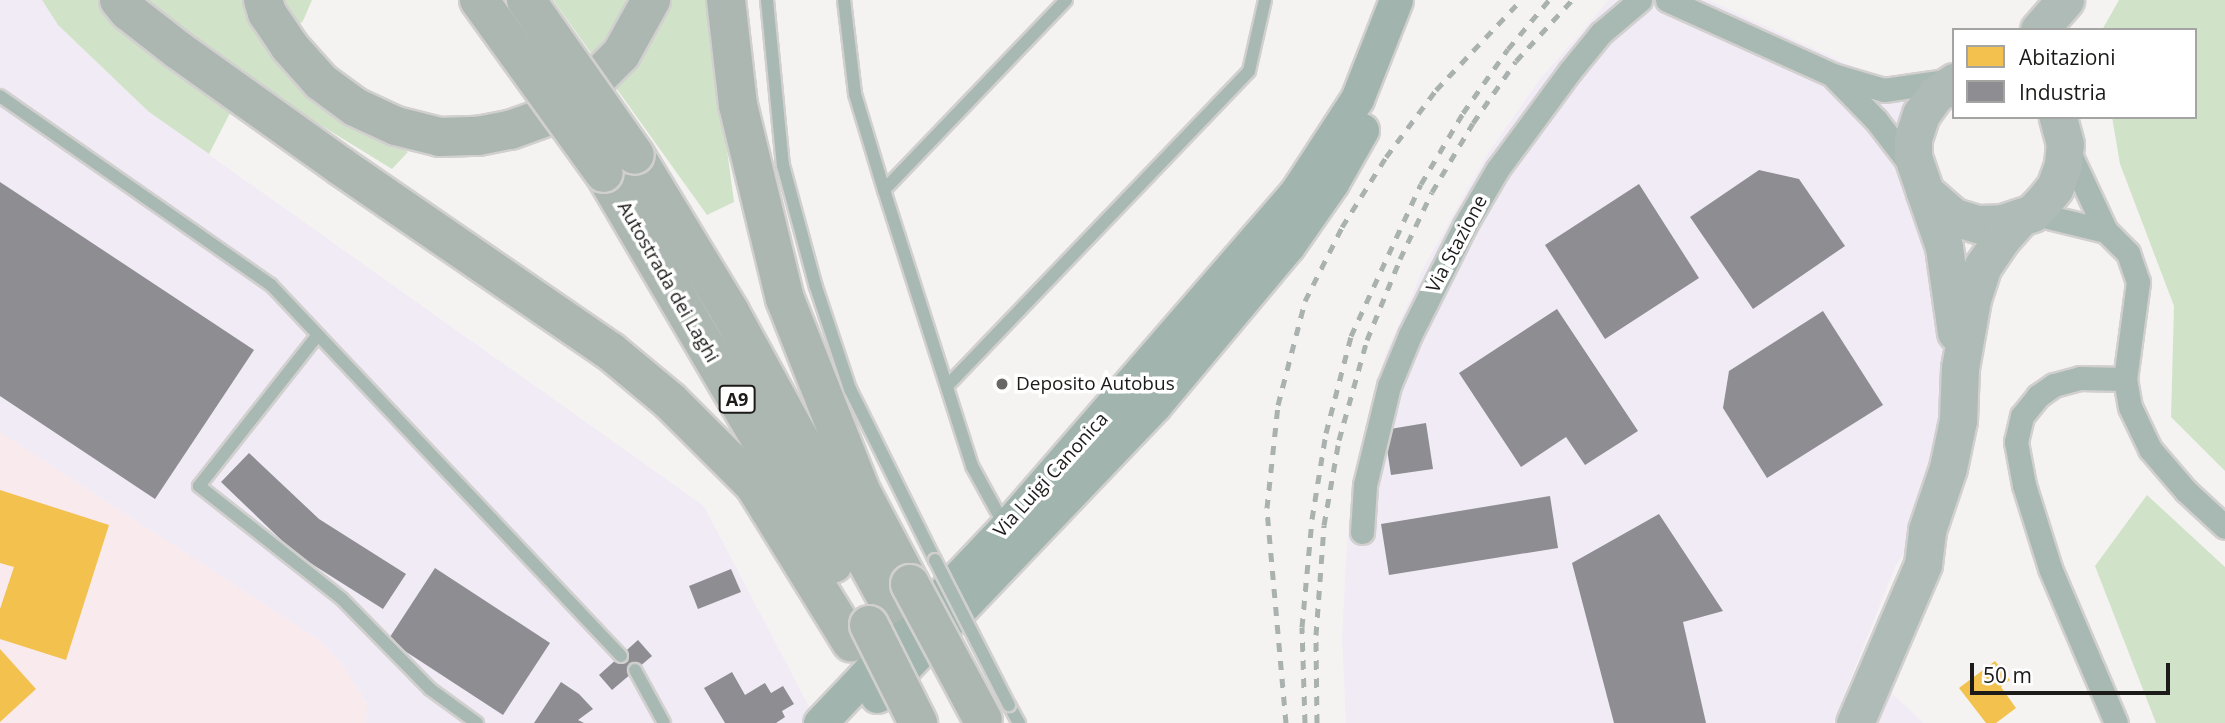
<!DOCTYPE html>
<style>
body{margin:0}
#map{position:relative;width:2225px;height:723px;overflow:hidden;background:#f5f3f1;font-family:"Open Sans",sans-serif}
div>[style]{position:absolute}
.commercial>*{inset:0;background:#f8eaed}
.industrial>*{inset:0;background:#f1ebf6}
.green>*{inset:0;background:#d0e3c8}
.homes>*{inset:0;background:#f2c14e}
.industry>*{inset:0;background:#8d8d92}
.roads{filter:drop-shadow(2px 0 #d1d0cf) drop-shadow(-2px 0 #d1d0cf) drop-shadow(0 2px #d1d0cf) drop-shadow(0 -2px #d1d0cf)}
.lane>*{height:12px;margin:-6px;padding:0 6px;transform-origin:6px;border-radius:6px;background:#a8b8b2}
.street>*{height:23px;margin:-11.5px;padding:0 11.5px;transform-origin:11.5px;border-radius:11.5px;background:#a8b8b2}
.secondary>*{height:33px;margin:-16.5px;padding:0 16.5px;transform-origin:16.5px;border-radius:16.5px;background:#a1b4ae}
.primary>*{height:37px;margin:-18.5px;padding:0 18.5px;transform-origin:18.5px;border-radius:18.5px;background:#aebbb6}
.highway>*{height:38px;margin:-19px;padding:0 19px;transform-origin:19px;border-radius:19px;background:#acb7b1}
.rail>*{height:5px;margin-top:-2.5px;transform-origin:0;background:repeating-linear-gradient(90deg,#aab2af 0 9px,transparent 0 18px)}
.bridges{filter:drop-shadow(2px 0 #d1d0cf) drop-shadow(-2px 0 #d1d0cf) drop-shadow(0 2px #d1d0cf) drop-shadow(0 -2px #d1d0cf)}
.lane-bridge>*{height:12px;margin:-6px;padding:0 6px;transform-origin:6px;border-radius:6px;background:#a8b8b2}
.highway-bridge>*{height:38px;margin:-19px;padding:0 19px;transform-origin:19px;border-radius:19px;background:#acb7b1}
.dots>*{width:19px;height:19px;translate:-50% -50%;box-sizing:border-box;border:4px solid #fff;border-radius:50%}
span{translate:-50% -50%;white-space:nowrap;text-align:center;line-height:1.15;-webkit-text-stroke:7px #fff;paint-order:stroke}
.shield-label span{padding:2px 5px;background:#fff;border:2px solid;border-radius:5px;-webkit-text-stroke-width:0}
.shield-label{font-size:18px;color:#1c1b1a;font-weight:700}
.street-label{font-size:19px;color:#1c1b1a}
.poi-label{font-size:19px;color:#1c1b1a}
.left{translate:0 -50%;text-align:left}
.legend{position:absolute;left:1952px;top:28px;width:245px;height:91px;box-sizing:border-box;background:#fff;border:2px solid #a4a4a3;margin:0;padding:9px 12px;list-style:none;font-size:21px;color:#1c1b1a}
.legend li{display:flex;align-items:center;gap:14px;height:35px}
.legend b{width:35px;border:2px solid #a4a4a3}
.scale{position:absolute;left:1970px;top:663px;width:200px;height:32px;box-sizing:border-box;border:4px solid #1c1b1a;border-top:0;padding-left:9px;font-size:21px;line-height:24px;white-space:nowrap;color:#1c1b1a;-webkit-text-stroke:5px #fff;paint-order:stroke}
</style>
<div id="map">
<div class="commercial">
<i style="clip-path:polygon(0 432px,318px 639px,342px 664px,367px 705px,366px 723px,0 723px)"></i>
</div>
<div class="industrial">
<i style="clip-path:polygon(0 0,42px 0,58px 25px,149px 112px,704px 506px,816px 720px,812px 723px,366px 723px,367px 704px,342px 664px,318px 639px,0 432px)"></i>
<i style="clip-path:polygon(1609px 0,1709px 0,1849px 65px,1895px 82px,1934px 89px,1918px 110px,1955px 369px,1922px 527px,1896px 565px,1833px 723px,1346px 723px,1342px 637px,1347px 543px,1359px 453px,1385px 355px,1425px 265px,1486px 156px,1541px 78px)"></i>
<i style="clip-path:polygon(1883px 685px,1924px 723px,1866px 723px)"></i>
</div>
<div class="green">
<i style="clip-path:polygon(42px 0,312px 0,303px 21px,272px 50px,319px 103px,408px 152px,392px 169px,247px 80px,209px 154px,149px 112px,58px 25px)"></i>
<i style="clip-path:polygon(553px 0,707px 0,734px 202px,707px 215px)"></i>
<i style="clip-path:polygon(2119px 0,2225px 0,2225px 471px,2171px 417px,2174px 306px,2120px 164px,2112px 117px,2195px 117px,2195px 30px,2102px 30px)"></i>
<i style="clip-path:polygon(2147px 495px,2225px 567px,2225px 723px,2156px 723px,2095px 566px)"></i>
</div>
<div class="homes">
<i style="clip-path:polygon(0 490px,109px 525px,66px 660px,0 639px,0 609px,14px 567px,0 563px)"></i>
<i style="clip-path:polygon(0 649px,36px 689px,0 722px)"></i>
<i style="clip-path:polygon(1995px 661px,2010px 680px,2001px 687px,2016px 708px,1996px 723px,1986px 723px,1959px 688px)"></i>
</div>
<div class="industry">
<i style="clip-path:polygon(1759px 170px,1799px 179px,1845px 246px,1753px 309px,1690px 217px)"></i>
<i style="clip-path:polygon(0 182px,254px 350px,155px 499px,0 396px)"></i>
<i style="clip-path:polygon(1639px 184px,1699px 278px,1605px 339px,1545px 245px)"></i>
<i style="clip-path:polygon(1557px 309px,1638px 431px,1585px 465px,1566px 437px,1521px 467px,1459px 373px)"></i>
<i style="clip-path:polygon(1823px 311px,1883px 405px,1767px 478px,1723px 408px,1729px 371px)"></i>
<i style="clip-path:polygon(1426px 423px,1433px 469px,1391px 475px,1384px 430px)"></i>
<i style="clip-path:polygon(249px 453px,319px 519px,406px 574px,383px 609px,296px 554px,221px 482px)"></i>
<i style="clip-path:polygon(1550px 496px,1558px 548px,1389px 575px,1381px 524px)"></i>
<i style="clip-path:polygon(1659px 514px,1723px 611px,1683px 622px,1706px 723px,1614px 723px,1572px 563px)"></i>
<i style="clip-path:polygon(435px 568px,550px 643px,503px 715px,388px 640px)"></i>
<i style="clip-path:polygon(731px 569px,741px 592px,698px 609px,689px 586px)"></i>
<i style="clip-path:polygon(638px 640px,652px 656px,612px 690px,599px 675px)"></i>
<i style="clip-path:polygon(732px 672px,745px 695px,765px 683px,771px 693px,783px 686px,794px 704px,782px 711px,785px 717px,776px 723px,725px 723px,704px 688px)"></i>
<i style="clip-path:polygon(561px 682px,579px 694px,593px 709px,578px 720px,584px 723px,534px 723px)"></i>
</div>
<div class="roads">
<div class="lane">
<i style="left:767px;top:0;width:166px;rotate:84.5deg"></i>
<i style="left:783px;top:165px;width:126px;rotate:74.9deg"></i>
<i style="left:816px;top:287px;width:108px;rotate:71.6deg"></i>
<i style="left:850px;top:389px;width:191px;rotate:63.6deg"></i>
<i style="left:844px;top:0;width:95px;rotate:83.3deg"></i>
<i style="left:855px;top:94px;width:100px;rotate:73.2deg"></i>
<i style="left:884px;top:190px;width:290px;rotate:72.3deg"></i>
<i style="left:972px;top:466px;width:68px;rotate:61.2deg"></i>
<i style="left:0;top:96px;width:330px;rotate:34.9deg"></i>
<i style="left:271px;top:285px;width:510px;rotate:46.67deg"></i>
<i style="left:884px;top:190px;width:263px;rotate:-46.2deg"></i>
<i style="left:317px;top:336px;width:191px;rotate:128.2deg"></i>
<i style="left:199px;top:486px;width:182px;rotate:38.3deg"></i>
<i style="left:342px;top:599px;width:126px;rotate:45.6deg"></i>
<i style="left:430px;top:689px;width:58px;rotate:35.9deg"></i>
<i style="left:947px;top:386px;width:436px;rotate:-46.2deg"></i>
<i style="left:1249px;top:71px;width:73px;rotate:-77.3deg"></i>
<i style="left:635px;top:670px;width:60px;rotate:61.3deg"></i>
<i style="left:1009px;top:705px;width:21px;rotate:61deg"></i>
</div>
<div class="street">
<i style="left:1667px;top:0;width:182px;rotate:24.3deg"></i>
<i style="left:1833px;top:75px;width:53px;rotate:16.4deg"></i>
<i style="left:1884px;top:90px;width:63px;rotate:-8.3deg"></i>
<i style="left:1835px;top:78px;width:59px;rotate:45.7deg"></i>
<i style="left:1876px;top:120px;width:61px;rotate:52.4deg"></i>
<i style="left:2066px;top:146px;width:94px;rotate:64.8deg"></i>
<i style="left:2106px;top:231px;width:31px;rotate:45deg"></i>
<i style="left:2128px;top:253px;width:31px;rotate:71deg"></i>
<i style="left:2138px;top:282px;width:98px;rotate:97.6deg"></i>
<i style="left:2125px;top:379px;width:28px;rotate:80deg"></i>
<i style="left:2130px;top:407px;width:47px;rotate:64.5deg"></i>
<i style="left:2150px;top:449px;width:55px;rotate:49.4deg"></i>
<i style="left:2186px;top:491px;width:53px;rotate:42.7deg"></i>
<i style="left:2032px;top:213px;width:76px;rotate:13.7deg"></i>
<i style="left:1362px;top:532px;width:47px;rotate:-86.3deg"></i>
<i style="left:1365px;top:485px;width:102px;rotate:-76.4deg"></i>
<i style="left:1389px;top:386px;width:55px;rotate:-67.6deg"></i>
<i style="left:1410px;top:335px;width:123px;rotate:-63.4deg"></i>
<i style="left:1465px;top:225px;width:64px;rotate:-59.8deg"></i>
<i style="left:1497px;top:170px;width:123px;rotate:-53.6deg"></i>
<i style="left:1570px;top:71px;width:49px;rotate:-50.8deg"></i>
<i style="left:1601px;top:33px;width:51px;rotate:-40.2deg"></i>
<i style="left:2116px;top:723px;width:168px;rotate:-113.1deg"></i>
<i style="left:2050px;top:568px;width:87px;rotate:-107.4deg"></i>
<i style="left:2024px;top:485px;width:44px;rotate:-100.5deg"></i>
<i style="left:2016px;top:442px;width:27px;rotate:-77deg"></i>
<i style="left:2022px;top:416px;width:26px;rotate:-51deg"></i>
<i style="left:2038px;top:396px;width:19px;rotate:-35deg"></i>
<i style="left:2054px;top:385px;width:27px;rotate:-15deg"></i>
<i style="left:2080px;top:378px;width:45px;rotate:1.3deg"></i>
</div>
<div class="secondary">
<i style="left:877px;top:696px;width:402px;rotate:-46.3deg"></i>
<i style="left:1155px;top:405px;width:207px;rotate:-50.1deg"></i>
<i style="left:1288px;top:246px;width:77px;rotate:-55.1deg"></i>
<i style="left:1332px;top:183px;width:61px;rotate:-60.5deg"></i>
<i style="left:820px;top:723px;width:270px;rotate:-46.5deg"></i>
<i style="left:1006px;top:527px;width:444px;rotate:-49.1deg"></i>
<i style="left:1297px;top:191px;width:110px;rotate:-56.9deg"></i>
<i style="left:1357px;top:99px;width:106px;rotate:-68.5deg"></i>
</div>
<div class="primary">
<i style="left:2039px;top:30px;width:40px;rotate:-49deg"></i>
<i style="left:1954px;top:82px;width:23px;rotate:146deg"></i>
<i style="left:1935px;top:95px;width:24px;rotate:126deg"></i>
<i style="left:1921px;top:114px;width:25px;rotate:108deg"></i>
<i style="left:1913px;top:138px;width:19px;rotate:90deg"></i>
<i style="left:1913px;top:157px;width:37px;rotate:71deg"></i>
<i style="left:1925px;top:192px;width:38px;rotate:41deg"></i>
<i style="left:1954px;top:217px;width:24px;rotate:17deg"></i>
<i style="left:1977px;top:224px;width:25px;rotate:-2deg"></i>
<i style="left:2002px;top:223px;width:32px;rotate:-18deg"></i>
<i style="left:2032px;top:213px;width:16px;rotate:-45deg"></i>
<i style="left:2043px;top:202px;width:19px;rotate:-51deg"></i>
<i style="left:2055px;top:187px;width:23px;rotate:-70deg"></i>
<i style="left:2063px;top:165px;width:21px;rotate:-85deg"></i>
<i style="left:2065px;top:144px;width:28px;rotate:-105deg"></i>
<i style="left:1925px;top:192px;width:58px;rotate:70.9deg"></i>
<i style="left:1944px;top:247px;width:86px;rotate:82deg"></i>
<i style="left:1855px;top:723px;width:173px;rotate:-66.8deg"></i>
<i style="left:1923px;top:564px;width:34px;rotate:-83deg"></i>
<i style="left:1927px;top:530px;width:65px;rotate:-71.3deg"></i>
<i style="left:1948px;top:468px;width:49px;rotate:-78.2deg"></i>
<i style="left:1958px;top:420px;width:52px;rotate:-87.8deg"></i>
<i style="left:1960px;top:368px;width:70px;rotate:-80.1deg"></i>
<i style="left:1972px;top:299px;width:35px;rotate:-72deg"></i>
<i style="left:1983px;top:266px;width:34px;rotate:-56deg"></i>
<i style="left:2002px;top:238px;width:28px;rotate:-48deg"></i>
</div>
<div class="highway">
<i style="left:119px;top:0;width:14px;rotate:51deg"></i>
<i style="left:128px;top:11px;width:63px;rotate:38deg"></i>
<i style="left:178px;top:50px;width:201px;rotate:35.5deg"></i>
<i style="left:342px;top:167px;width:325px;rotate:34.5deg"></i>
<i style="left:610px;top:351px;width:78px;rotate:39.8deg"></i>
<i style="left:670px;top:401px;width:119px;rotate:45deg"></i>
<i style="left:754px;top:485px;width:185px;rotate:58.3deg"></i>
<i style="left:263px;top:0;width:14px;rotate:73deg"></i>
<i style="left:267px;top:13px;width:40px;rotate:56deg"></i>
<i style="left:289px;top:46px;width:48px;rotate:48.4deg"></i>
<i style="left:321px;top:82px;width:42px;rotate:36.3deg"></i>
<i style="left:355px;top:107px;width:45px;rotate:24.9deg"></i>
<i style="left:396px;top:126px;width:45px;rotate:14deg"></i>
<i style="left:440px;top:137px;width:38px;rotate:-2deg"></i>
<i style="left:478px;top:136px;width:33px;rotate:-11deg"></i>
<i style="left:510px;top:130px;width:41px;rotate:-19.7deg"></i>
<i style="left:549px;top:116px;width:37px;rotate:-34deg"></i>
<i style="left:580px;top:95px;width:58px;rotate:-45deg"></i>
<i style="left:621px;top:54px;width:62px;rotate:-60.9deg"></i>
<i style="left:726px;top:0;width:106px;rotate:83.5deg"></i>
<i style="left:738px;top:105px;width:200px;rotate:76.4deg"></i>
<i style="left:785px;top:299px;width:209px;rotate:68.4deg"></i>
<i style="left:862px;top:493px;width:103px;rotate:62.2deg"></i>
<i style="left:635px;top:155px;width:184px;rotate:58.8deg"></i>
<i style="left:730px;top:312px;width:333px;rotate:61.3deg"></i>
<i style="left:604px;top:173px;width:453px;rotate:59.6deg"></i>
</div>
</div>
<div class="rail">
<i style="left:1286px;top:723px;width:216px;rotate:-95.1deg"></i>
<i style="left:1267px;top:508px;width:104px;rotate:-83.9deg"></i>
<i style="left:1278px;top:405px;width:107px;rotate:-75.4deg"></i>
<i style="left:1305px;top:301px;width:83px;rotate:-63.4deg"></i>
<i style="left:1342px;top:227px;width:83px;rotate:-57.8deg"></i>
<i style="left:1386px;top:157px;width:84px;rotate:-53.3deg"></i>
<i style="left:1436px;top:90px;width:124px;rotate:-46.6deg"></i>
<i style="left:1305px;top:723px;width:96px;rotate:-91.8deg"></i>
<i style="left:1302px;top:627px;width:108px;rotate:-84.7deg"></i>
<i style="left:1312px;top:519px;width:87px;rotate:-80.8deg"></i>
<i style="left:1326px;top:433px;width:100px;rotate:-75.5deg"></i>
<i style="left:1351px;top:336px;width:167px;rotate:-65.3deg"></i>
<i style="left:1421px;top:184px;width:82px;rotate:-59.4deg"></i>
<i style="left:1463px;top:113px;width:78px;rotate:-54.9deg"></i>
<i style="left:1508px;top:49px;width:64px;rotate:-50.1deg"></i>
<i style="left:1317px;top:723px;width:88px;rotate:-90.7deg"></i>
<i style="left:1316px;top:635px;width:110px;rotate:-85.8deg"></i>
<i style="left:1324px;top:525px;width:86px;rotate:-80deg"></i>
<i style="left:1339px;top:440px;width:104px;rotate:-74.4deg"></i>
<i style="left:1367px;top:340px;width:87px;rotate:-67.8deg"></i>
<i style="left:1400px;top:259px;width:74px;rotate:-64.5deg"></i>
<i style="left:1432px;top:192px;width:80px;rotate:-59.3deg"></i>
<i style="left:1473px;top:123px;width:75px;rotate:-55.3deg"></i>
<i style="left:1516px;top:61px;width:83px;rotate:-47.4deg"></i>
</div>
<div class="bridges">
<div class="lane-bridge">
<i style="left:935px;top:560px;width:163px;rotate:63deg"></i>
</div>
<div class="highway-bridge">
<i style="left:479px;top:0;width:213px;rotate:54.2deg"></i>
<i style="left:526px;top:0;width:189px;rotate:54.9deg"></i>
<i style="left:910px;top:584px;width:154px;rotate:61.8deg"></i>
<i style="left:869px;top:625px;width:110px;rotate:63.4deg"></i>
</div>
</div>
<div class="dots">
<i style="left:1002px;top:384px;background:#686765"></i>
</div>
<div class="shield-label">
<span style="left:737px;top:399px">A9</span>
</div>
<div class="street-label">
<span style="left:1457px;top:244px;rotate:-62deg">Via Stazione</span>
<span style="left:668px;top:282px;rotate:60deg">Autostrada dei Laghi</span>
<span style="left:1051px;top:475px;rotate:-48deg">Via Luigi Canonica</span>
</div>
<div class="poi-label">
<span class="left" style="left:1016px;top:384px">Deposito Autobus</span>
</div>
<ul class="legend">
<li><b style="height:19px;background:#f2c14e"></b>Abitazioni</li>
<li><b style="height:19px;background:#8d8d92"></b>Industria</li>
</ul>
<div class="scale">50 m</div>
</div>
